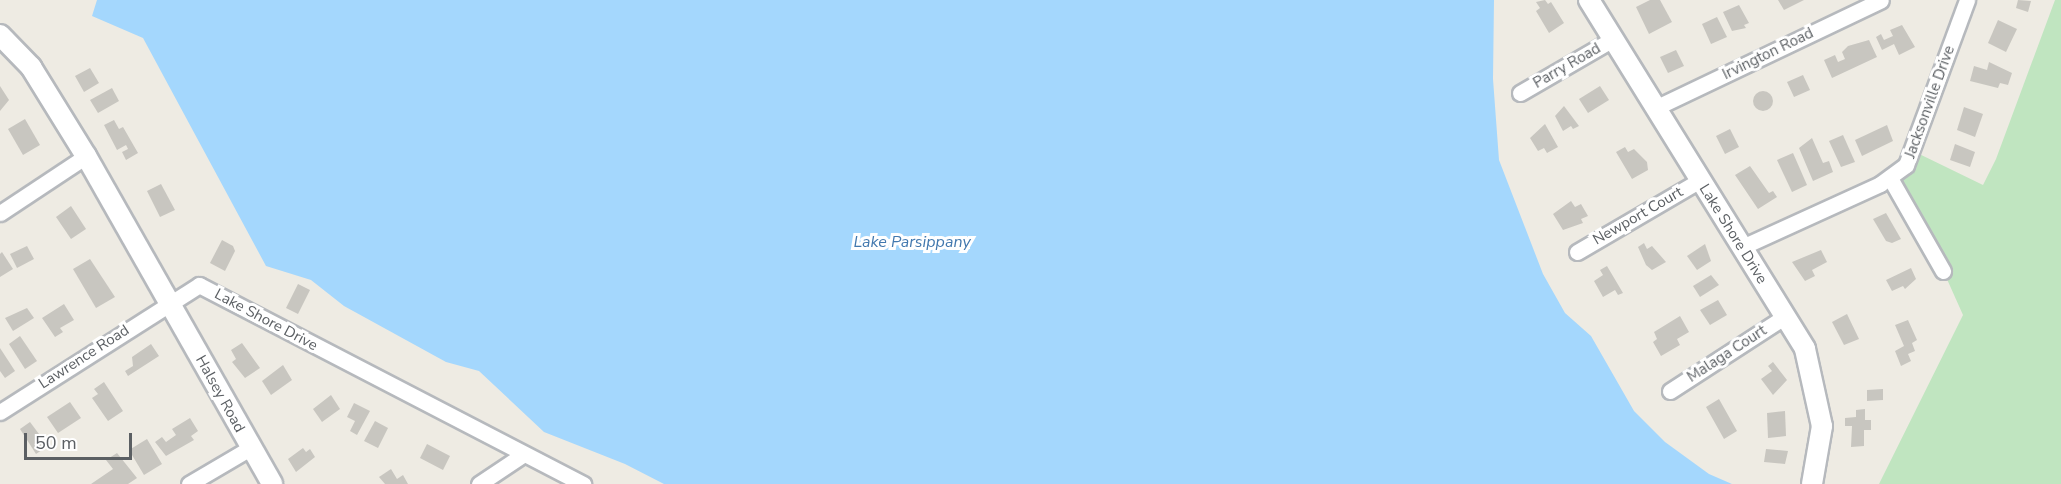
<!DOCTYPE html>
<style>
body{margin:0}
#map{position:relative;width:2061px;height:484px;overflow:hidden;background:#eeebe3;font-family:"Nunito Sans",sans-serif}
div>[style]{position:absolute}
.green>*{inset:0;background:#c0e5c0}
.water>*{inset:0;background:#a4d7fd}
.building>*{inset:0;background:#c8c6c0}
.round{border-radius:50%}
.roads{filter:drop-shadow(2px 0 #b6b9bd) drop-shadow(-2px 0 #b6b9bd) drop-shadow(0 2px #b6b9bd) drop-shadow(0 -2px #b6b9bd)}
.street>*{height:15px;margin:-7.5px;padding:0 7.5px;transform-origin:7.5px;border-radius:7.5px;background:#fff}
.secondary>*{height:20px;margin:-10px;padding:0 10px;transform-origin:10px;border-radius:10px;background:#fff}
span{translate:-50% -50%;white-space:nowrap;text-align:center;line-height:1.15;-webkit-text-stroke:6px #fff;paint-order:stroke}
.street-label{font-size:15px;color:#5b5f63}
.water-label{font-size:16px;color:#4278ae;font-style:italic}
.scale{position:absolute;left:24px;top:433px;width:108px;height:27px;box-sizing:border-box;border:3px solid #5b5f63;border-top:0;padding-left:8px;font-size:18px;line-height:21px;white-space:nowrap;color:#5b5f63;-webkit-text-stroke:4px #fff;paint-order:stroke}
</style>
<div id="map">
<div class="green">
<i style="clip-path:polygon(2055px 0,2061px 0,2061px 484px,1879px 484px,1963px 315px,1900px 174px,1911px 150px,1983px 185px,1996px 159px)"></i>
</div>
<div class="water">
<i style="clip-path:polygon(97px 0,1494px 0,1493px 79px,1499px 160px,1543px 274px,1565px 313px,1591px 336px,1634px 411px,1665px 442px,1709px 474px,1732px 484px,664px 484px,625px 464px,544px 432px,479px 371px,446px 362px,344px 306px,311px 280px,266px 266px,143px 38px,92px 16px)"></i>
</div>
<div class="building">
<i style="clip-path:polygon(1545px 0,1548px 4px,1551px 2px,1564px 23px,1549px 33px,1536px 11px,1540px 8px,1536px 2px)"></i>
<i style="clip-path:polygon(1650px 0,1660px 0,1672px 22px,1649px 34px,1636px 7px)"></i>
<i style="clip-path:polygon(1778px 0,1804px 0,1784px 10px)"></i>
<i style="clip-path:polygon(2018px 0,2031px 1px,2028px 12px,2016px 8px)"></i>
<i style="clip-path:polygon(1739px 5px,1749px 23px,1744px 25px,1746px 28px,1732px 31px,1723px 12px)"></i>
<i style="clip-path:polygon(1717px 17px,1727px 37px,1711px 44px,1702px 24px)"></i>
<i style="clip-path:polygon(1998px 20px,2017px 29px,2006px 52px,1988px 43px)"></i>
<i style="clip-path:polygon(1902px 25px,1915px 47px,1899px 55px,1894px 44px,1882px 50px,1876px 37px,1881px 34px,1884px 40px,1893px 36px,1890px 30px)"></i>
<i style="clip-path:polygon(1869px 40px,1877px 57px,1832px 78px,1824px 60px,1835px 55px,1838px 62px,1845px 59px,1842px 52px,1848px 46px)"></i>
<i style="clip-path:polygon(1676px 50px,1684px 66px,1668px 73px,1660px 57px)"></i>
<i style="clip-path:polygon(1989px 62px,2012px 73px,2008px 85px,2000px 83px,1998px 88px,1970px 81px,1974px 66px,1987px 70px)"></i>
<i style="clip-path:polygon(90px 68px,99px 83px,84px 92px,75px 76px)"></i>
<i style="clip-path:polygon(1803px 75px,1810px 90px,1794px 97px,1787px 82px)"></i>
<i style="clip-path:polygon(0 86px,9px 100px,0 111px)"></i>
<i style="clip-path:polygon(1600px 86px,1609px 100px,1588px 113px,1579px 99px)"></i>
<i style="clip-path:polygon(112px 88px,119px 101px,98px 113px,90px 100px)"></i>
<i class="round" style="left:1753px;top:91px;width:20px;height:20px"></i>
<i style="clip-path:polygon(1564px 106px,1579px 126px,1573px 129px,1571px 126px,1563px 131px,1555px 116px)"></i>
<i style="clip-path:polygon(1964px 107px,1983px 114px,1975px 137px,1957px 130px)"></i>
<i style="clip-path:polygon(25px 119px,40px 145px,23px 155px,8px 129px)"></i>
<i style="clip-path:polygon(114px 120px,119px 129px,123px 127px,138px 153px,126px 160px,122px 152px,128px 149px,126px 145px,117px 150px,104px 125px)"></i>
<i style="clip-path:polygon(1545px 124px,1558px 147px,1547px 153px,1544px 148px,1538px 151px,1530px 138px)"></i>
<i style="clip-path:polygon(1887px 125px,1893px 141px,1862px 156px,1855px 140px)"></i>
<i style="clip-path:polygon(1730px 129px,1739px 147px,1725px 154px,1716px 136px)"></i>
<i style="clip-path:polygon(1843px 135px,1855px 162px,1841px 167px,1829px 141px)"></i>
<i style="clip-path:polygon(1812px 138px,1823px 163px,1829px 161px,1833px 172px,1813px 181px,1799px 148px)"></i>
<i style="clip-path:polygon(1955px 144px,1975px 152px,1970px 167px,1950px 160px)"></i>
<i style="clip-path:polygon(1625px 147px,1628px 152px,1634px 149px,1647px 162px,1648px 170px,1632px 179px,1616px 152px)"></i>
<i style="clip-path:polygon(1793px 153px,1807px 185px,1792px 192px,1777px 160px)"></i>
<i style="clip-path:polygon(1750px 166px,1769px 193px,1773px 191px,1777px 197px,1758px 209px,1735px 175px)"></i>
<i style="clip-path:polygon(161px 184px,175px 210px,160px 217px,147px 191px)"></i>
<i style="clip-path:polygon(1571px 201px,1575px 207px,1581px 204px,1588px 216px,1581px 219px,1583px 223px,1563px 230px,1553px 214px)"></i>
<i style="clip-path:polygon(71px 206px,86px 229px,71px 239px,56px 217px)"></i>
<i style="clip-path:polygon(1886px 213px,1901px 239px,1892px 243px,1886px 241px,1873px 219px)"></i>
<i style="clip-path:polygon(222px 240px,233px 246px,235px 251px,225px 271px,210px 263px)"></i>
<i style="clip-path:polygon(1644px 243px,1647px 249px,1652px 246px,1666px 262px,1652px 270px,1646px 265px,1638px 247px)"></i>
<i style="clip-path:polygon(1705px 244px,1711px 261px,1697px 270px,1687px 256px)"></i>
<i style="clip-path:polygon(27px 246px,34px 259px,17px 268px,10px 254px)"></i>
<i style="clip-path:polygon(1821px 250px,1827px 262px,1812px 270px,1815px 276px,1805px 281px,1792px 262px)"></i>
<i style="clip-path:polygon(2px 252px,13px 269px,0 277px,0 254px)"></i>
<i style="clip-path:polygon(90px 259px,115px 297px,96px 308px,73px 269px)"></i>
<i style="clip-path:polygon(1607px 266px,1623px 293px,1618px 295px,1615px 290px,1603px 297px,1594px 281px,1603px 275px,1600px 270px)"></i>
<i style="clip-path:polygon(1911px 268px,1916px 279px,1905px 289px,1903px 286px,1892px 291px,1886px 280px)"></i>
<i style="clip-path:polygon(1711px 275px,1719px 285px,1700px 297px,1693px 286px)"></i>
<i style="clip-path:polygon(298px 284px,310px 290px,298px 314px,286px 308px)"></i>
<i style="clip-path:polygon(1718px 300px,1727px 315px,1710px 325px,1700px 310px)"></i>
<i style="clip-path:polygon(64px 304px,74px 320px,60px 328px,63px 332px,55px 337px,42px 318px)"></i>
<i style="clip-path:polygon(27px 308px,34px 318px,13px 331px,5px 318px)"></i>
<i style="clip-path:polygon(1847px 314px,1859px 339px,1844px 345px,1832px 322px)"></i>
<i style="clip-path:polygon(1680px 316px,1689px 332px,1677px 339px,1680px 345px,1661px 356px,1653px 342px,1657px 339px,1654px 332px)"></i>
<i style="clip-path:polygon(1908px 320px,1917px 340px,1912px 343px,1915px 351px,1908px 354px,1911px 361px,1901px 366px,1895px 351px,1904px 346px,1895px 325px)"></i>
<i style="clip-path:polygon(20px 336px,37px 361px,25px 369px,9px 344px)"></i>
<i style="clip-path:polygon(242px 343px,260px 368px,245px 378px,232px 362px,236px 359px,231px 350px)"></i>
<i style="clip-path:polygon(151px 344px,159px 356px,128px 376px,125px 371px,133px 366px,132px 357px)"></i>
<i style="clip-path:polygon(0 348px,15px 371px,5px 378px,0 371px)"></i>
<i style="clip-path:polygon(1773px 362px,1787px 380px,1773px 395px,1761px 379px,1772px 371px,1768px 366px)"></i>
<i style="clip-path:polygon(283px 365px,292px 380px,271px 395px,262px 381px)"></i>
<i style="clip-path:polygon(104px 382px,123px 411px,108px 421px,92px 398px,98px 394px,94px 389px)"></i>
<i style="clip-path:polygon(1883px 389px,1883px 400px,1867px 401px,1867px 390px)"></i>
<i style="clip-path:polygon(331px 395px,340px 409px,322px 422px,313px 409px)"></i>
<i style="clip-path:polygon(1719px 399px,1737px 431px,1724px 439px,1706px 407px)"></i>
<i style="clip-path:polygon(70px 402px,81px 418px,58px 433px,47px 417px)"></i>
<i style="clip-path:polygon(354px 403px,370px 411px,357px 435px,350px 431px,355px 421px,347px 417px)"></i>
<i style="clip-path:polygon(1865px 409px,1865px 420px,1871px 420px,1871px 430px,1864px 430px,1864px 446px,1851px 447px,1852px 426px,1845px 426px,1845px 418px,1856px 417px,1856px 410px)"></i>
<i style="clip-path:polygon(1785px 411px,1786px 436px,1768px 438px,1767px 413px)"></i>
<i style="clip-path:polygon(190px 418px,198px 431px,191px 436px,194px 440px,166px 456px,155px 442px,162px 437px,166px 442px,176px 435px,172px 429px)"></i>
<i style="clip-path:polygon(375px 421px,388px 428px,378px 448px,364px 441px)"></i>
<i style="clip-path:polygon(30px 422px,48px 446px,36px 454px,20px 429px)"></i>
<i style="clip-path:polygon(147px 439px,162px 464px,144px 475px,129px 450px)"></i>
<i style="clip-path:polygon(427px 444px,450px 456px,443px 470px,420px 458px)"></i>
<i style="clip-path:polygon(303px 448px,306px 452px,310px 449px,315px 457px,296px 472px,288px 459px)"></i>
<i style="clip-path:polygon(1766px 449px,1788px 451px,1785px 464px,1764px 462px)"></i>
<i style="clip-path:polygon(117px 453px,137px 478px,128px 484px,91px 484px,113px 469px,106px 460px)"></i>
<i style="clip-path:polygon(391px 469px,397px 479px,403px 475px,408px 484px,385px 484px,379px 477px)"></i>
</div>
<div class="roads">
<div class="street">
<i style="left:1520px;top:93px;width:108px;rotate:-30.1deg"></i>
<i style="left:1655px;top:108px;width:250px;rotate:-25.5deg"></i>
<i style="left:1890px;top:178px;width:107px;rotate:60.3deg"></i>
<i style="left:0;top:213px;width:103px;rotate:-33.5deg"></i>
<i style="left:1742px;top:247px;width:152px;rotate:-24.5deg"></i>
<i style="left:1880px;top:184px;width:32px;rotate:-36deg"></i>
<i style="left:1906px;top:165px;width:176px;rotate:-69.7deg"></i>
<i style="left:1577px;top:252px;width:143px;rotate:-30.3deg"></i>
<i style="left:1670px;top:391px;width:136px;rotate:-33deg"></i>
<i style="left:0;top:412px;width:236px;rotate:-32.5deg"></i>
<i style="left:199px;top:285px;width:433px;rotate:27.4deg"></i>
<i style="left:189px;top:484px;width:71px;rotate:-30.5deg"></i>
<i style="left:479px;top:484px;width:54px;rotate:-33.7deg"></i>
</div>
<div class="secondary">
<i style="left:1589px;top:0;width:410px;rotate:58.2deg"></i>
<i style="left:1805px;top:349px;width:79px;rotate:77.6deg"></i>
<i style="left:1822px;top:426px;width:59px;rotate:99.8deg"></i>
<i style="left:0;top:35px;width:45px;rotate:45.9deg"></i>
<i style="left:31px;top:67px;width:105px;rotate:58.3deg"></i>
<i style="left:86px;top:156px;width:377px;rotate:60.4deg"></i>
</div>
</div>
<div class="street-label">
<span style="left:1768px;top:54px;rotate:-26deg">Irvington Road</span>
<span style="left:1567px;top:66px;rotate:-30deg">Parry Road</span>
<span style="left:1930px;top:102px;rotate:-70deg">Jacksonville Drive</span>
<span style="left:1638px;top:216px;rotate:-30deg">Newport Court</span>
<span style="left:1733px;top:234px;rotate:58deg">Lake Shore Drive</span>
<span style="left:266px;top:320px;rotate:28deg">Lake Shore Drive</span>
<span style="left:1727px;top:354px;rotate:-33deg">Malaga Court</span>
<span style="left:84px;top:357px;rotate:-33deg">Lawrence Road</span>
<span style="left:220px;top:394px;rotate:61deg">Halsey Road</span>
</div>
<div class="water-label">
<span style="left:912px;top:242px">Lake Parsippany</span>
</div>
<div class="scale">50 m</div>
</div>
